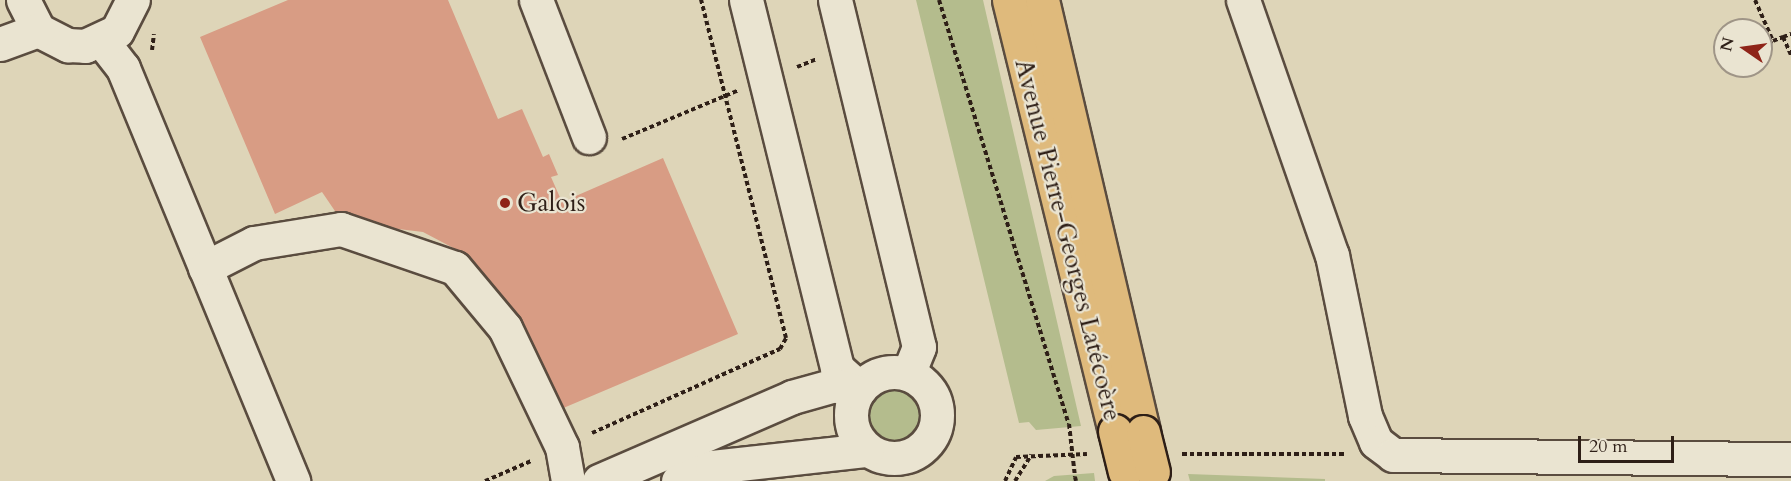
<!DOCTYPE html>
<meta charset="utf-8">
<style>
body{margin:0}
#map{position:relative;width:1791px;height:481px;overflow:hidden;background:#ded5b8;font-family:Cardo,serif}
div>[style]{position:absolute}
.green>*{inset:0;background:#b4bc8d}
.round{border-radius:50%}
.building>*{inset:0;background:#d89c84}
.path>*{height:4px;margin-top:-2px;transform-origin:0;background:repeating-linear-gradient(90deg,#2e1f17 0 4.5px,transparent 0 7.5px)}
.roads{filter:drop-shadow(2px 0 #5a4c3f) drop-shadow(-2px 0 #5a4c3f) drop-shadow(0 2px #5a4c3f) drop-shadow(0 -2px #5a4c3f)}
.minor>*{height:33px;margin:-16.5px;padding:0 16.5px;transform-origin:16.5px;border-radius:16.5px;background:#eae4d1}
.minor>.ring{margin:-16.5px;padding:0;box-sizing:content-box;background:none;border:33px solid #eae4d1;border-radius:50%}
.major>*{height:33px;margin:-16.5px;padding:0 16.5px;transform-origin:16.5px;border-radius:16.5px;background:#dfba7c}
.path-bridge>*{height:4px;margin-top:-2px;transform-origin:0;background:repeating-linear-gradient(90deg,#2e1f17 0 4.5px,transparent 0 7.5px)}
.bridges{filter:drop-shadow(2px 0 #2e1f17) drop-shadow(-2px 0 #2e1f17) drop-shadow(0 2px #2e1f17) drop-shadow(0 -2px #2e1f17)}
.major-bridge>*{height:33px;margin:-16.5px;padding:0 16.5px;transform-origin:16.5px;border-radius:16.5px;background:#dfba7c}
.dots>*{width:16px;height:16px;translate:-50% -50%;box-sizing:border-box;border:3px solid #eae4d1;border-radius:50%}
span{translate:-50% -50%;white-space:nowrap;text-align:center;line-height:1.15;-webkit-text-stroke:4.5px #eae4d1;paint-order:stroke}
.poi-label{font-size:26px;color:#2e1f17}
.left{translate:0 -50%;text-align:left}
.street-label{font-size:26px;color:#2e1f17}
.north{position:absolute;left:1713px;top:18px;width:60px;height:60px;box-sizing:border-box;background:#eae4d1;border:2px solid #9f9587;border-radius:50%;rotate:283deg;font-size:16px;font-weight:700;line-height:24px;text-align:center;color:#2e1f17}
.north::after{content:'';display:block;margin:auto;width:21px;height:27px;background:#8f2418;clip-path:polygon(50% 0,100% 100%,50% 72%,0 100%)}
.scale{position:absolute;left:1578px;top:436px;width:96px;height:27px;box-sizing:border-box;border:3px solid #2e1f17;border-top:0;padding-left:8px;font-size:18px;line-height:21px;white-space:nowrap;color:#2e1f17;-webkit-text-stroke:4px #eae4d1;paint-order:stroke}
</style>
<div id="map">
<div class="green">
<i style="clip-path:polygon(916px 0,983px 0,1081px 426px,1036px 430px,1029px 422px,1019px 423px)"></i>
<i class="round" style="left:866px;top:386px;width:56px;height:56px"></i>
<i style="clip-path:polygon(1094px 473px,1095px 481px,1045px 481px,1054px 476px)"></i>
<i style="clip-path:polygon(1188px 474px,1325px 479px,1325px 481px,1190px 481px)"></i>
</div>
<div class="building">
<i style="clip-path:polygon(288px 0,448px 0,498px 119px,522px 109px,543px 157px,549px 154px,558px 175px,551px 177px,562px 202px,663px 158px,738px 334px,561px 409px,540px 361px,534px 364px,493px 286px,461px 252px,423px 232px,357px 224px,337px 214px,322px 192px,275px 214px,200px 37px)"></i>
</div>
<div class="path">
<i style="left:939px;top:0;width:443px;rotate:73deg"></i>
<i style="left:1755px;top:0;width:45px;rotate:66.3deg"></i>
<i style="left:1773px;top:41px;width:11px;rotate:-22deg"></i>
<i style="left:1783px;top:37px;width:20px;rotate:66deg"></i>
<i style="left:1783px;top:37px;width:9px;rotate:-21deg"></i>
<i style="left:1761px;top:46px;width:13px;rotate:-23deg"></i>
<i style="left:152px;top:50px;width:16px;rotate:-83deg"></i>
<i style="left:797px;top:67px;width:22px;rotate:-22deg"></i>
<i style="left:622px;top:139px;width:125px;rotate:-22.7deg"></i>
<i style="left:592px;top:433px;width:206px;rotate:-24.1deg"></i>
<i style="left:780px;top:349px;width:13px;rotate:-61deg"></i>
<i style="left:786px;top:338px;width:349px;rotate:-104.1deg"></i>
<i style="left:1182px;top:454px;width:163px"></i>
<i style="left:1075px;top:477px;width:4px;rotate:76deg"></i>
<i style="left:485px;top:481px;width:50px;rotate:-23.5deg"></i>
<i style="left:1005px;top:481px;width:26px;rotate:-65deg"></i>
<i style="left:1016px;top:457px;width:71px;rotate:-2.4deg"></i>
<i style="left:1015px;top:481px;width:31px;rotate:-58deg"></i>
</div>
<div class="roads">
<div class="minor">
<i style="left:23px;top:0;width:34px;rotate:63deg"></i>
<i style="left:38px;top:30px;width:34px;rotate:27deg"></i>
<i style="left:68px;top:45px;width:17px;rotate:3deg"></i>
<i style="left:85px;top:46px;width:35px;rotate:-25deg"></i>
<i style="left:117px;top:31px;width:35px;rotate:-63deg"></i>
<i style="left:536px;top:0;width:147px;rotate:68.9deg"></i>
<i style="left:746px;top:0;width:379px;rotate:76.1deg"></i>
<i style="left:837px;top:368px;width:31px;rotate:42deg"></i>
<i style="left:835px;top:0;width:357px;rotate:76.4deg"></i>
<i style="left:919px;top:347px;width:29px;rotate:112deg"></i>
<i style="left:1243px;top:0;width:270px;rotate:70.8deg"></i>
<i style="left:1332px;top:255px;width:164px;rotate:78.4deg"></i>
<i style="left:1365px;top:416px;width:28px;rotate:67deg"></i>
<i style="left:1376px;top:442px;width:21px;rotate:37deg"></i>
<i style="left:1393px;top:455px;width:398px;rotate:0.6deg"></i>
<i style="left:102px;top:41px;width:34px;rotate:52deg"></i>
<i style="left:123px;top:68px;width:447px;rotate:67.6deg"></i>
<i style="left:0;top:44px;width:40px;rotate:-20.2deg"></i>
<i style="left:205px;top:268px;width:55px;rotate:-27deg"></i>
<i style="left:254px;top:243px;width:88px;rotate:-9.1deg"></i>
<i style="left:341px;top:229px;width:120px;rotate:18.9deg"></i>
<i style="left:455px;top:268px;width:78px;rotate:50.2deg"></i>
<i style="left:505px;top:328px;width:132px;rotate:64.4deg"></i>
<i style="left:562px;top:447px;width:35px;rotate:80deg"></i>
<i class="ring" style="left:851px;top:372px;width:53px;height:53px"></i>
<i style="left:599px;top:481px;width:210px;rotate:-23.5deg"></i>
<i style="left:792px;top:397px;width:45px;rotate:-15.6deg"></i>
<i style="left:835px;top:385px;width:23px;rotate:18deg"></i>
<i style="left:678px;top:481px;width:37px;rotate:-22deg"></i>
<i style="left:712px;top:467px;width:156px;rotate:-6.3deg"></i>
</div>
<div class="major">
<i style="left:1009px;top:0;width:444px;rotate:76.2deg"></i>
<i style="left:1042px;top:0;width:444px;rotate:76.8deg"></i>
</div>
</div>
<div class="path-bridge">
<i style="left:1069px;top:424px;width:53px;rotate:83.5deg"></i>
</div>
<div class="bridges">
<div class="major-bridge">
<i style="left:1115px;top:431px;width:42px;rotate:76.3deg"></i>
<i style="left:1143px;top:432px;width:41px;rotate:76deg"></i>
</div>
</div>
<div class="dots">
<i style="left:505px;top:203px;background:#8f2418"></i>
</div>
<div class="poi-label">
<span class="left" style="left:517px;top:203px">Galois</span>
</div>
<div class="street-label">
<span style="left:1068px;top:240px;rotate:76deg">Avenue Pierre-Georges Latécoère</span>
</div>
<div class="north">N</div>
<div class="scale">20 m</div>
</div>
